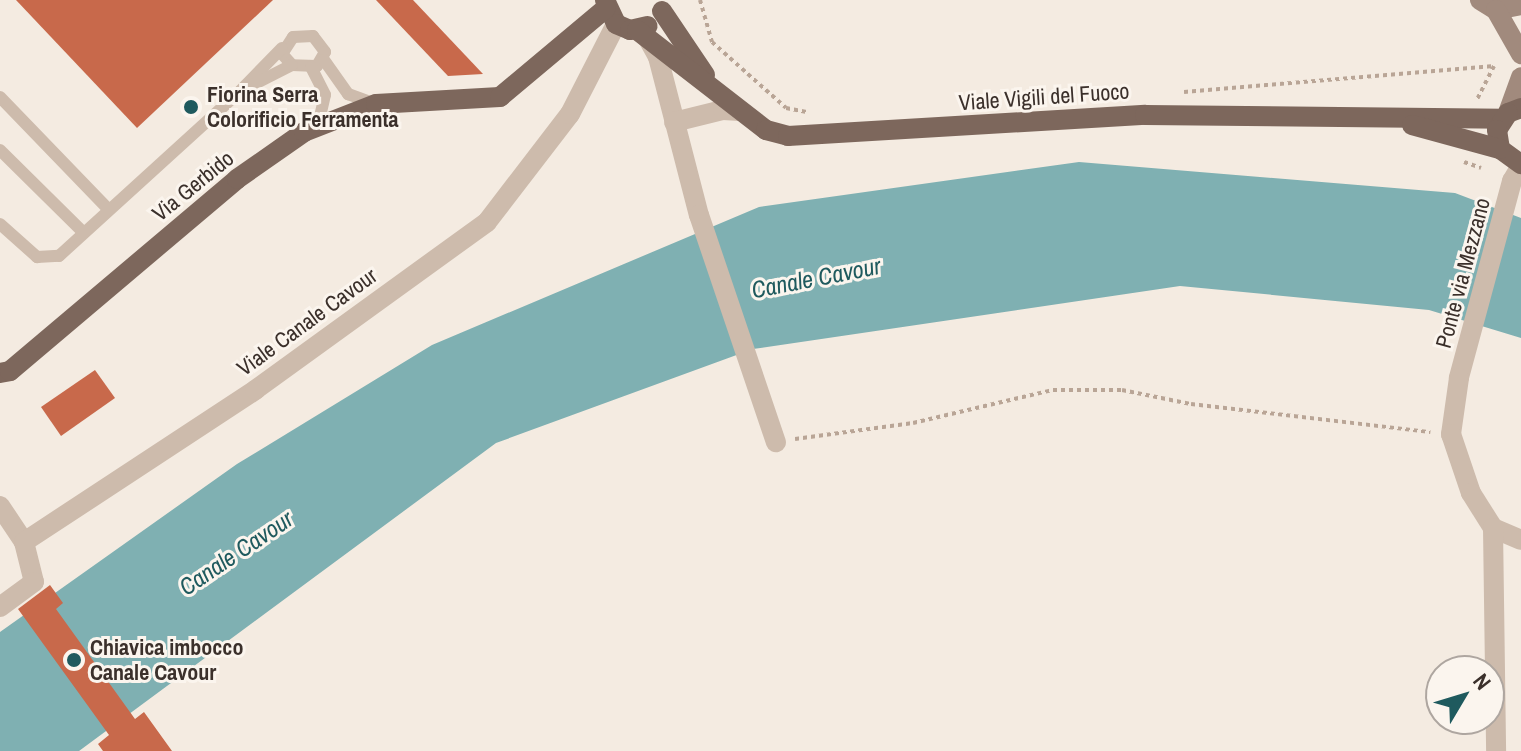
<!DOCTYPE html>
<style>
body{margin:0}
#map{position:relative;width:1521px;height:751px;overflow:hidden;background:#f4ebe1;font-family:"Archivo Narrow",sans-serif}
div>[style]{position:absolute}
.water>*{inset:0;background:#7fb0b2}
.building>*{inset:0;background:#c8694b}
.path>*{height:4px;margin-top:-2px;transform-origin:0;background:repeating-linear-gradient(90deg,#b9a596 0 4px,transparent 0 8px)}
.service>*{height:12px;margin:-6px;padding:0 6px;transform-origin:6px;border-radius:6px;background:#cdbbac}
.minor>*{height:20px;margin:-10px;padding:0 10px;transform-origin:10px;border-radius:10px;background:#cdbbac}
.secondary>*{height:20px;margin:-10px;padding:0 10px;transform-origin:10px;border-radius:10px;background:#a18a7d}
.primary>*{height:20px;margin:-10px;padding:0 10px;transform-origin:10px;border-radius:10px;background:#7d675c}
.dots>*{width:22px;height:22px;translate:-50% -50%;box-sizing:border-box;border:4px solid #fbf5ee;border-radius:50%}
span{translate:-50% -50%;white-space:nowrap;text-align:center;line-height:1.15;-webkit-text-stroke:6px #fbf5ee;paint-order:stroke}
.poi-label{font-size:22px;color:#3b302b;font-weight:700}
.left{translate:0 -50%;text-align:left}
.street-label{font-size:22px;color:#3b302b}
.water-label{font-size:24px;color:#1f5a5e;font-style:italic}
.north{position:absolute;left:1425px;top:655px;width:80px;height:80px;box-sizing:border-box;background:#fbf5ee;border:2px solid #aea6a0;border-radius:50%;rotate:52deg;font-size:22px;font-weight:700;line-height:32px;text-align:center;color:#3b302b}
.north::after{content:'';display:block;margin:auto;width:28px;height:36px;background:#1f5a5e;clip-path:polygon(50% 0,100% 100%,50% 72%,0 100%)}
</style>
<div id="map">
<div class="water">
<i style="clip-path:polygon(1079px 162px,1455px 193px,1521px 218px,1521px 338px,1429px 310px,1180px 286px,753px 349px,496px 443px,79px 751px,0 751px,0 632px,237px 464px,432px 345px,759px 207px)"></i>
</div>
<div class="building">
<i style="clip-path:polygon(16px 0,273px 0,137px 128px)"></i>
<i style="clip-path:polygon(376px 0,413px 0,483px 74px,448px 76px)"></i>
<i style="clip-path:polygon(95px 370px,115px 398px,61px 436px,41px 407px)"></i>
<i style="clip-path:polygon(50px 585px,63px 603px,56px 609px,135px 719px,144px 712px,172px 751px,103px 751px,98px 744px,109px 735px,18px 609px)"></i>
</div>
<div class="path">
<i style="left:700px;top:0;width:44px;rotate:74.1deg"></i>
<i style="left:712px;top:42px;width:99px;rotate:41.7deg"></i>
<i style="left:786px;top:108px;width:21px;rotate:11deg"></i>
<i style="left:1184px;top:92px;width:311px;rotate:-4.8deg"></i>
<i style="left:1494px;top:66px;width:38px;rotate:117deg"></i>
<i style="left:1464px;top:162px;width:18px;rotate:19deg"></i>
<i style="left:795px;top:439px;width:119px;rotate:-7.7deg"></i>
<i style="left:913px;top:423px;width:144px;rotate:-13.3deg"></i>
<i style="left:1053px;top:390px;width:69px"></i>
<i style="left:1122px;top:390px;width:70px;rotate:11.5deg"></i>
<i style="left:1191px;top:404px;width:241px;rotate:6.7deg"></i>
</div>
<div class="service">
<i style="left:313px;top:36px;width:20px;rotate:53deg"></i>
<i style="left:325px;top:52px;width:16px;rotate:120deg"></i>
<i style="left:317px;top:66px;width:25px;rotate:-178deg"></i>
<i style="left:292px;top:65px;width:15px;rotate:-132deg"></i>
<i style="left:282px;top:54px;width:20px;rotate:-57deg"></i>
<i style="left:293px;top:37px;width:20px;rotate:-3deg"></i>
<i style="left:282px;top:48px;width:62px;rotate:134.3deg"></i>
<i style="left:239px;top:92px;width:59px;rotate:-27deg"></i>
<i style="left:324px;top:60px;width:42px;rotate:54.8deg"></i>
<i style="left:348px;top:94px;width:27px;rotate:20deg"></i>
<i style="left:311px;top:67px;width:31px;rotate:63deg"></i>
<i style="left:325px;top:95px;width:31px;rotate:103deg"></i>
<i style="left:0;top:97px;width:156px;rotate:46deg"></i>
<i style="left:0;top:150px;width:117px;rotate:44.7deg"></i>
<i style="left:0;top:224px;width:50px;rotate:41.7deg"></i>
<i style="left:37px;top:257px;width:22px;rotate:-3deg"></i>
<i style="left:59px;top:256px;width:244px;rotate:-42.3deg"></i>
</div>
<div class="minor">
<i style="left:647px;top:37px;width:23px;rotate:61deg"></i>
<i style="left:658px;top:57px;width:163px;rotate:75.5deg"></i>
<i style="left:699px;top:215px;width:240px;rotate:71.3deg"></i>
<i style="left:674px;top:122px;width:50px;rotate:-13.8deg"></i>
<i style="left:723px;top:110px;width:17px;rotate:3deg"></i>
<i style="left:1521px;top:166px;width:17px;rotate:121deg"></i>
<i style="left:1512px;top:181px;width:204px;rotate:105.1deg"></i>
<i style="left:1459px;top:378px;width:57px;rotate:98.1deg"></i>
<i style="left:1451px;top:434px;width:62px;rotate:71.3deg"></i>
<i style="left:1471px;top:493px;width:41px;rotate:57.8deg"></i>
<i style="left:1493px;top:528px;width:30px;rotate:23deg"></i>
<i style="left:0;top:506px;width:43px;rotate:56.3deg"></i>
<i style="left:24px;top:542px;width:41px;rotate:76deg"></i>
<i style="left:34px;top:582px;width:42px;rotate:143.7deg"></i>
<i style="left:1493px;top:528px;width:223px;rotate:89.2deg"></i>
<i style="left:24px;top:542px;width:277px;rotate:-33.3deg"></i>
<i style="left:255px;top:390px;width:286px;rotate:-35.9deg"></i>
<i style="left:487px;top:222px;width:136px;rotate:-52.5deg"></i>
<i style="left:570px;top:114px;width:101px;rotate:-62.9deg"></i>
</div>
<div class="secondary">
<i style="left:1480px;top:0;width:19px;rotate:32deg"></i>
<i style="left:1496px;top:10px;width:25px;rotate:-11deg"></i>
<i style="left:1496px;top:10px;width:51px;rotate:60.4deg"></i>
<i style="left:1508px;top:113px;width:38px;rotate:-70deg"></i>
</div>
<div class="primary">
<i style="left:605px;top:0;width:26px;rotate:65deg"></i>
<i style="left:616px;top:24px;width:15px;rotate:23deg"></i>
<i style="left:630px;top:30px;width:18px;rotate:-13deg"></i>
<i style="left:662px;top:11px;width:77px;rotate:56.1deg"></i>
<i style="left:637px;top:30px;width:163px;rotate:37.8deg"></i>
<i style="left:766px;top:130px;width:23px;rotate:15deg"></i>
<i style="left:788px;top:136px;width:358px;rotate:-3.4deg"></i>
<i style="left:1145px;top:115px;width:358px;rotate:0.6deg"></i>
<i style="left:1521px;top:108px;width:14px;rotate:159deg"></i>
<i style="left:1508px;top:113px;width:20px;rotate:123deg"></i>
<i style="left:1497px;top:130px;width:19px;rotate:81deg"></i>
<i style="left:1500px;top:149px;width:26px;rotate:36deg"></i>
<i style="left:1412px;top:125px;width:91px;rotate:15.3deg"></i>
<i style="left:0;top:373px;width:10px;rotate:-11deg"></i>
<i style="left:10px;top:371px;width:297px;rotate:-40.2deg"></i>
<i style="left:237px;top:179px;width:82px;rotate:-35deg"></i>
<i style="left:304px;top:132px;width:77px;rotate:-21.3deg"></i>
<i style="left:376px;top:104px;width:124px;rotate:-3.2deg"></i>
<i style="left:500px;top:97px;width:138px;rotate:-40deg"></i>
</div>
<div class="dots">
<i style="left:191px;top:107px;background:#1f5a5e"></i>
<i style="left:74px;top:660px;background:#1f5a5e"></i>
</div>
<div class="poi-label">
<span class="left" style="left:207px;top:107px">Fiorina Serra<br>Colorificio Ferramenta</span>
<span class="left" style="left:90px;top:660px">Chiavica imbocco<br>Canale Cavour</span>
</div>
<div class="street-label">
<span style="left:1044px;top:97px;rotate:-4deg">Viale Vigili del Fuoco</span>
<span style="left:193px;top:186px;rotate:-39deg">Via Gerbido</span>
<span style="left:1463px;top:273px;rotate:-75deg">Ponte via Mezzano</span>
<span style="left:307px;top:322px;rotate:-36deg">Viale Canale Cavour</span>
</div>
<div class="water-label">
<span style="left:816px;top:278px;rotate:-11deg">Canale Cavour</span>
<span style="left:236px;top:553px;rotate:-34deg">Canale Cavour</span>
</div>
<div class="north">N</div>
</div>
